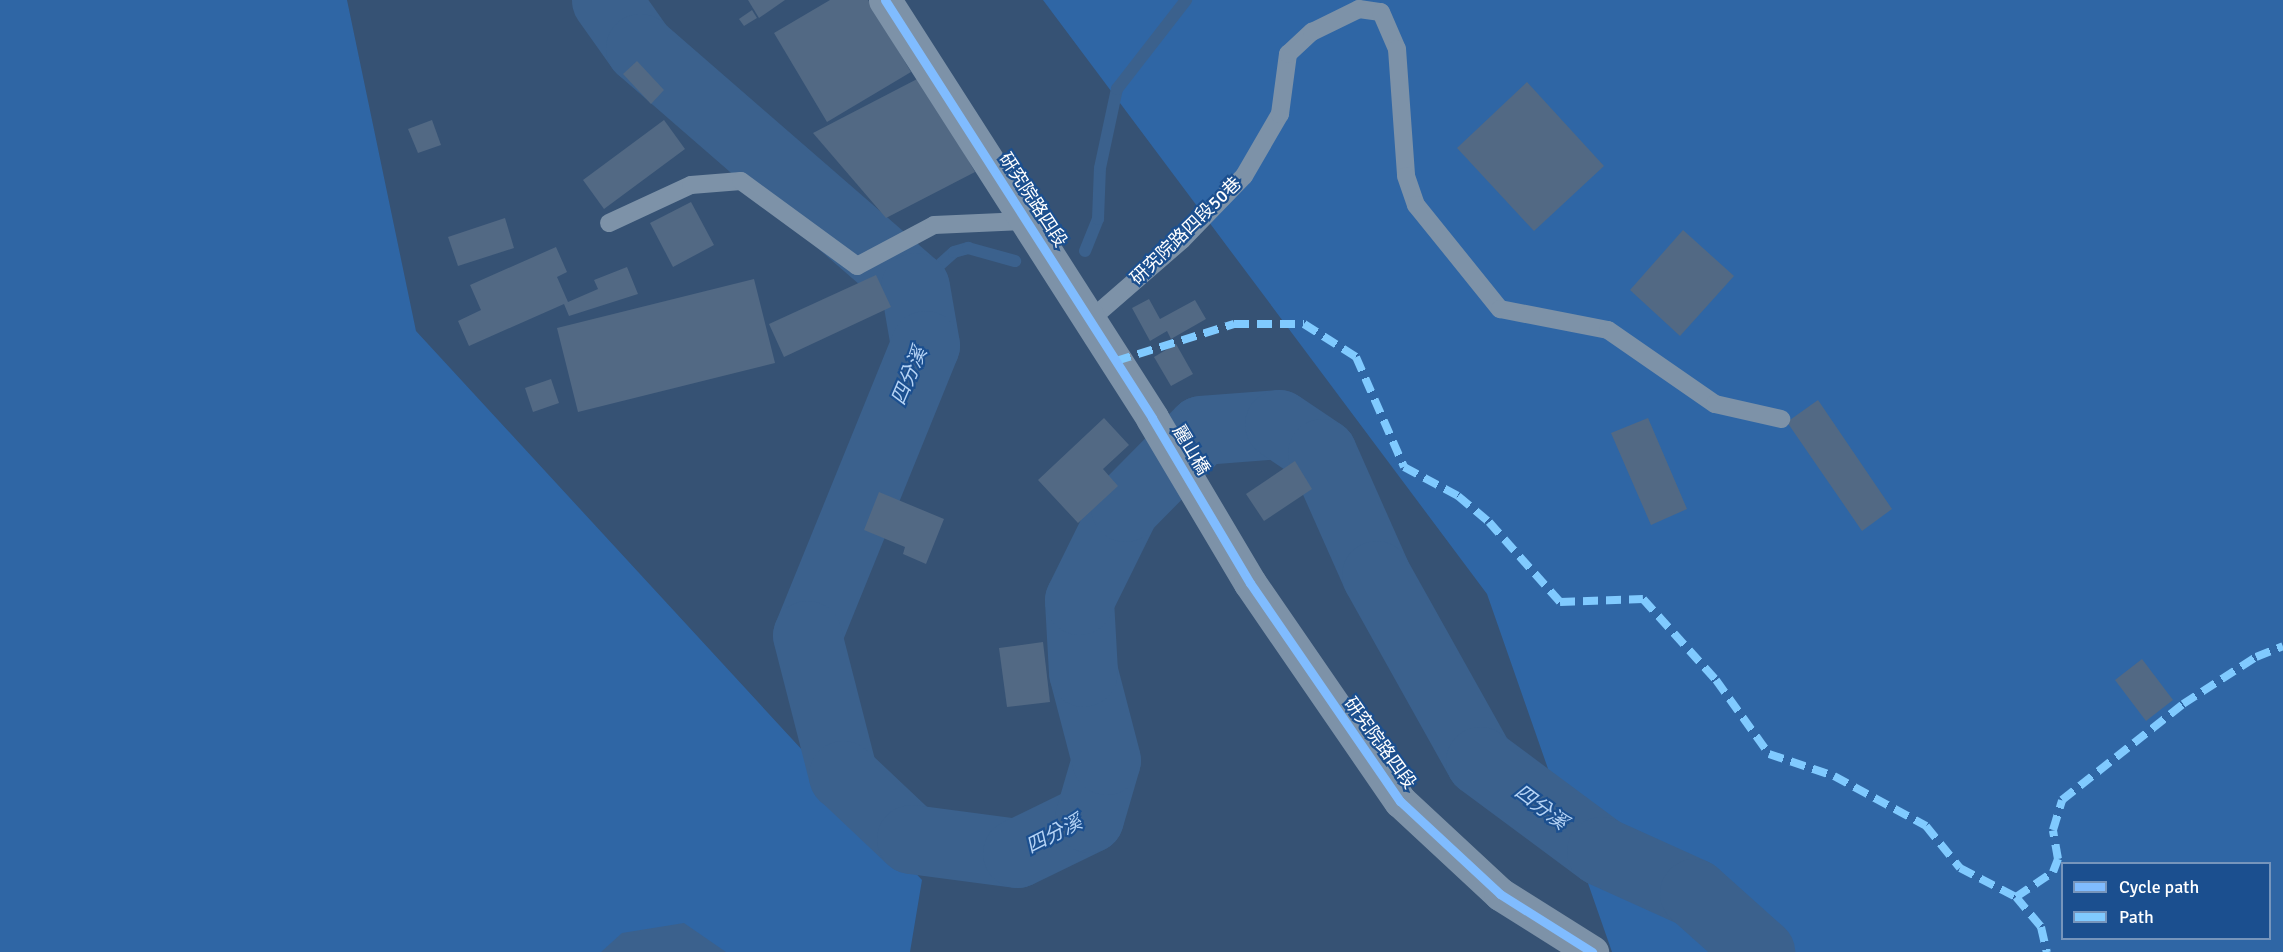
<!DOCTYPE html>
<meta charset="utf-8">
<style>
body{margin:0}
#map{position:relative;width:2283px;height:952px;overflow:hidden;background:#365274;font-family:Signika,"Noto Sans TC",sans-serif}
div>[style]{position:absolute}
.green>*{inset:0;background:#2f66a5}
.water>*{inset:0;background:#3b618d}
.stream>*{height:12px;margin:-6px;padding:0 6px;transform-origin:6px;border-radius:6px;background:#3b618d}
.river>*{height:69px;margin:-34.5px;padding:0 34.5px;transform-origin:34.5px;border-radius:34.5px;background:#3b618d}
.building>*{inset:0;background:#526984}
.lane>*{height:18px;margin:-9px;padding:0 9px;transform-origin:9px;border-radius:9px;background:#7d92a8}
.street>*{height:33px;margin:-16.5px;padding:0 16.5px;transform-origin:16.5px;border-radius:16.5px;background:#7d92a8}
.quiet>*{height:8px;margin-top:-4px;transform-origin:0;background:repeating-linear-gradient(90deg,#80caff 0 15px,transparent 0 23px)}
.cycleway>*{height:9px;margin:-4.5px;padding:0 4.5px;transform-origin:4.5px;border-radius:4.5px;background:#80bcff}
span{translate:-50% -50%;white-space:nowrap;text-align:center;line-height:1.15;-webkit-text-stroke:4.5px #1b4f8f;paint-order:stroke}
.street-label{font-size:18px;color:#fff}
.water-label{font-size:20px;color:#b5d3f5;font-style:italic}
.legend{position:absolute;left:2061px;top:862px;width:210px;height:78px;box-sizing:border-box;background:#1b4f8f;border:2px solid #7695bc;margin:0;padding:8px 10px;list-style:none;font-size:18px;color:#fff}
.legend li{display:flex;align-items:center;gap:12px;height:30px}
.legend b{width:30px;border:2px solid #7695bc}
</style>
<div id="map">
<div class="green">
<i style="clip-path:polygon(0 0,347px 0,416px 331px,922px 880px,910px 952px,0 952px)"></i>
<i style="clip-path:polygon(evenodd,1043px 0,2283px 0,2283px 952px,1612px 952px,1487px 594px,1043px 0,2062px 864px,2270px 864px,2270px 938px,2062px 938px,2062px 864px)"></i>
</div>
<div class="water">
<i style="clip-path:polygon(684px 923px,726px 952px,601px 952px,622px 933px)"></i>
</div>
<div class="stream">
<i style="left:1085px;top:251px;width:35px;rotate:-68deg"></i>
<i style="left:1098px;top:219px;width:51px;rotate:-87.8deg"></i>
<i style="left:1100px;top:168px;width:81px;rotate:-77.9deg"></i>
<i style="left:1117px;top:89px;width:113px;rotate:-52.2deg"></i>
<i style="left:915px;top:287px;width:52px;rotate:-41.9deg"></i>
<i style="left:954px;top:252px;width:15px;rotate:-16deg"></i>
<i style="left:968px;top:248px;width:49px;rotate:15.5deg"></i>
</div>
<div class="river">
<i style="left:606px;top:0;width:59px;rotate:54.7deg"></i>
<i style="left:640px;top:48px;width:364px;rotate:41deg"></i>
<i style="left:915px;top:287px;width:59px;rotate:80.2deg"></i>
<i style="left:925px;top:345px;width:313px;rotate:112.1deg"></i>
<i style="left:807px;top:635px;width:145px;rotate:75.6deg"></i>
<i style="left:843px;top:775px;width:93px;rotate:43.3deg"></i>
<i style="left:911px;top:839px;width:107px;rotate:7.5deg"></i>
<i style="left:1017px;top:853px;width:80px;rotate:-25.9deg"></i>
<i style="left:1089px;top:818px;width:60px;rotate:-73.7deg"></i>
<i style="left:1106px;top:760px;width:91px;rotate:-104.6deg"></i>
<i style="left:1083px;top:672px;width:72px;rotate:-93.2deg"></i>
<i style="left:1079px;top:600px;width:104px;rotate:-63.7deg"></i>
<i style="left:1125px;top:507px;width:108px;rotate:-45.4deg"></i>
<i style="left:1201px;top:430px;width:78px;rotate:-4.4deg"></i>
<i style="left:1279px;top:424px;width:52px;rotate:34deg"></i>
<i style="left:1322px;top:453px;width:133px;rotate:66.1deg"></i>
<i style="left:1376px;top:575px;width:213px;rotate:60.8deg"></i>
<i style="left:1480px;top:761px;width:151px;rotate:36.6deg"></i>
<i style="left:1601px;top:851px;width:102px;rotate:24.3deg"></i>
<i style="left:1694px;top:893px;width:89px;rotate:41.8deg"></i>
</div>
<div class="building">
<i style="clip-path:polygon(748px 0,785px 0,759px 18px)"></i>
<i style="clip-path:polygon(830px 0,868px 0,911px 72px,827px 122px,774px 33px)"></i>
<i style="clip-path:polygon(752px 10px,757px 18px,744px 26px,739px 19px)"></i>
<i style="clip-path:polygon(637px 61px,664px 90px,651px 104px,623px 74px)"></i>
<i style="clip-path:polygon(921px 77px,975px 172px,886px 218px,813px 133px)"></i>
<i style="clip-path:polygon(1527px 82px,1604px 166px,1534px 231px,1457px 148px)"></i>
<i style="clip-path:polygon(432px 120px,441px 145px,418px 153px,408px 129px)"></i>
<i style="clip-path:polygon(664px 120px,685px 149px,604px 209px,583px 180px)"></i>
<i style="clip-path:polygon(691px 202px,714px 245px,673px 267px,650px 223px)"></i>
<i style="clip-path:polygon(505px 218px,514px 248px,458px 266px,448px 237px)"></i>
<i style="clip-path:polygon(1683px 230px,1734px 276px,1680px 336px,1630px 290px)"></i>
<i style="clip-path:polygon(556px 247px,567px 272px,557px 277px,568px 302px,598px 289px,594px 280px,627px 267px,638px 294px,569px 316px,564px 304px,469px 346px,458px 321px,481px 310px,470px 285px)"></i>
<i style="clip-path:polygon(876px 275px,891px 307px,784px 357px,769px 324px)"></i>
<i style="clip-path:polygon(754px 279px,775px 363px,578px 412px,557px 328px)"></i>
<i style="clip-path:polygon(1149px 299px,1160px 319px,1195px 300px,1206px 319px,1171px 339px,1167px 331px,1150px 341px,1132px 308px)"></i>
<i style="clip-path:polygon(1176px 344px,1193px 374px,1171px 386px,1154px 357px)"></i>
<i style="clip-path:polygon(551px 379px,559px 403px,533px 412px,525px 388px)"></i>
<i style="clip-path:polygon(1818px 400px,1892px 509px,1862px 531px,1787px 422px)"></i>
<i style="clip-path:polygon(1104px 418px,1129px 445px,1103px 469px,1118px 486px,1078px 523px,1038px 480px)"></i>
<i style="clip-path:polygon(1648px 418px,1687px 509px,1651px 525px,1611px 433px)"></i>
<i style="clip-path:polygon(1295px 461px,1312px 489px,1264px 521px,1246px 494px)"></i>
<i style="clip-path:polygon(879px 492px,944px 519px,926px 564px,903px 554px,905px 547px,864px 530px)"></i>
<i style="clip-path:polygon(1043px 642px,1050px 702px,1007px 707px,999px 648px)"></i>
<i style="clip-path:polygon(2142px 659px,2173px 700px,2146px 721px,2115px 680px)"></i>
</div>
<div class="lane">
<i style="left:609px;top:223px;width:90px;rotate:-24.9deg"></i>
<i style="left:691px;top:185px;width:50px;rotate:-4.6deg"></i>
<i style="left:741px;top:181px;width:144px;rotate:36.2deg"></i>
<i style="left:857px;top:266px;width:87px;rotate:-28deg"></i>
<i style="left:934px;top:225px;width:93px;rotate:-2.5deg"></i>
<i style="left:1090px;top:320px;width:122px;rotate:-41deg"></i>
<i style="left:1182px;top:240px;width:89px;rotate:-45.9deg"></i>
<i style="left:1244px;top:176px;width:72px;rotate:-59.9deg"></i>
<i style="left:1280px;top:114px;width:61px;rotate:-82.4deg"></i>
<i style="left:1288px;top:54px;width:33px;rotate:-43deg"></i>
<i style="left:1312px;top:32px;width:52px;rotate:-26.1deg"></i>
<i style="left:1359px;top:9px;width:22px;rotate:8deg"></i>
<i style="left:1381px;top:12px;width:40px;rotate:66.6deg"></i>
<i style="left:1397px;top:49px;width:127px;rotate:85.9deg"></i>
<i style="left:1406px;top:176px;width:31px;rotate:71deg"></i>
<i style="left:1416px;top:205px;width:134px;rotate:51.1deg"></i>
<i style="left:1500px;top:309px;width:110px;rotate:11deg"></i>
<i style="left:1608px;top:330px;width:130px;rotate:34.7deg"></i>
<i style="left:1715px;top:404px;width:68px;rotate:12.8deg"></i>
</div>
<div class="street">
<i style="left:885px;top:0;width:496px;rotate:57.4deg"></i>
<i style="left:1152px;top:418px;width:192px;rotate:59.3deg"></i>
<i style="left:1250px;top:583px;width:265px;rotate:55.5deg"></i>
<i style="left:1400px;top:801px;width:137px;rotate:42.9deg"></i>
<i style="left:1500px;top:894px;width:109px;rotate:32.2deg"></i>
</div>
<div class="quiet">
<i style="left:1116px;top:361px;width:124px;rotate:-17.4deg"></i>
<i style="left:1234px;top:324px;width:70px"></i>
<i style="left:1304px;top:324px;width:62px;rotate:32.4deg"></i>
<i style="left:1356px;top:357px;width:120px;rotate:66.4deg"></i>
<i style="left:1404px;top:467px;width:61px;rotate:28.2deg"></i>
<i style="left:1458px;top:496px;width:40px;rotate:40deg"></i>
<i style="left:1489px;top:522px;width:107px;rotate:48.4deg"></i>
<i style="left:1560px;top:602px;width:83px;rotate:-2.1deg"></i>
<i style="left:1643px;top:599px;width:109px;rotate:48deg"></i>
<i style="left:1716px;top:680px;width:91px;rotate:54.4deg"></i>
<i style="left:1769px;top:754px;width:69px;rotate:18.7deg"></i>
<i style="left:1834px;top:776px;width:105px;rotate:28.5deg"></i>
<i style="left:1926px;top:826px;width:54px;rotate:51deg"></i>
<i style="left:1960px;top:868px;width:63px;rotate:27.4deg"></i>
<i style="left:2016px;top:897px;width:39px;rotate:50deg"></i>
<i style="left:2041px;top:927px;width:26px;rotate:77deg"></i>
<i style="left:2016px;top:897px;width:45px;rotate:-34deg"></i>
<i style="left:2053px;top:872px;width:14px;rotate:-69deg"></i>
<i style="left:2058px;top:859px;width:29px;rotate:-100deg"></i>
<i style="left:2053px;top:830px;width:31px;rotate:-73deg"></i>
<i style="left:2062px;top:800px;width:154px;rotate:-38.4deg"></i>
<i style="left:2183px;top:704px;width:87px;rotate:-32.8deg"></i>
<i style="left:2256px;top:657px;width:29px;rotate:-22deg"></i>
</div>
<div class="cycleway">
<i style="left:885px;top:0;width:496px;rotate:57.4deg"></i>
<i style="left:1152px;top:418px;width:192px;rotate:59.3deg"></i>
<i style="left:1250px;top:583px;width:265px;rotate:55.5deg"></i>
<i style="left:1400px;top:801px;width:137px;rotate:42.9deg"></i>
<i style="left:1500px;top:894px;width:109px;rotate:32.2deg"></i>
</div>
<div class="street-label">
<span style="left:1033px;top:200px;rotate:57deg">研究院路四段</span>
<span style="left:1186px;top:231px;rotate:-44deg">研究院路四段50巷</span>
<span style="left:1191px;top:450px;rotate:59deg">麗山橋</span>
<span style="left:1380px;top:743px;rotate:54deg">研究院路四段</span>
</div>
<div class="water-label">
<span style="left:909px;top:376px;rotate:-67deg">四分溪</span>
<span style="left:1541px;top:807px;rotate:37deg">四分溪</span>
<span style="left:1054px;top:834px;rotate:-27deg">四分溪</span>
</div>
<ul class="legend">
<li><b style="height:8px;background:#80bcff"></b>Cycle path</li>
<li><b style="height:8px;background:#80caff"></b>Path</li>
</ul>
</div>
